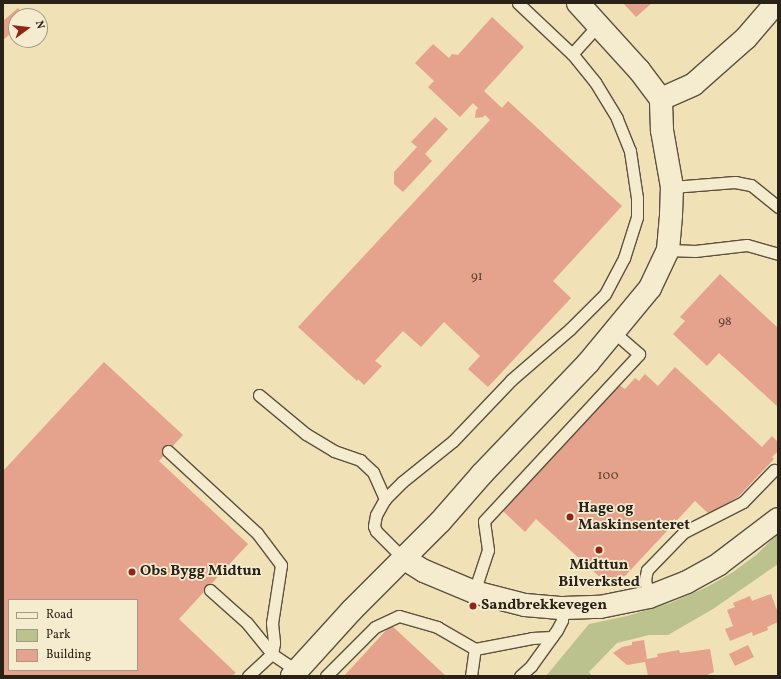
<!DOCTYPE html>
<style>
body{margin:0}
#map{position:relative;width:781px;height:679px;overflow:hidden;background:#f0e1b7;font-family:Vollkorn,serif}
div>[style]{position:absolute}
.green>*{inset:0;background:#bbc28d}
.building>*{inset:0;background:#e5a28c}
.roads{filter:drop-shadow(1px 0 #5c513f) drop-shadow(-1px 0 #5c513f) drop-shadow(0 1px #5c513f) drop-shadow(0 -1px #5c513f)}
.lane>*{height:11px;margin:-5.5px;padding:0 5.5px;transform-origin:5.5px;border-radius:5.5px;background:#f5ecd0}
.secondary>*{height:22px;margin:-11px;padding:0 11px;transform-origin:11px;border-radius:11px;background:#f5ecd0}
.dots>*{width:11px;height:11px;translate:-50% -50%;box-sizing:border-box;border:2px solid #f5ecd0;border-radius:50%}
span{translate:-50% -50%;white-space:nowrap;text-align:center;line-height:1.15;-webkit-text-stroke:3.5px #f5ecd0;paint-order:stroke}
.number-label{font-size:13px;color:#594134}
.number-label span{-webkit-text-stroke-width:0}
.poi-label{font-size:15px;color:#2a2117;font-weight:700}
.left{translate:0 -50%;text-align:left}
.frame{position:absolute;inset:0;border:4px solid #2a2117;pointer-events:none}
.legend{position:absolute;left:8px;top:599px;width:130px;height:72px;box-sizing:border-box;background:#f5ecd0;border:1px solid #a49b86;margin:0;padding:5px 7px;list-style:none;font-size:12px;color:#2a2117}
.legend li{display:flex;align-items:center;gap:8px;height:20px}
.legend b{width:20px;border:1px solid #a49b86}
.north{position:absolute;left:8px;top:8px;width:40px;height:40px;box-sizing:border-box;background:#f5ecd0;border:1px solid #a49b86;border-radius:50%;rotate:75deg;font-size:11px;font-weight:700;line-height:16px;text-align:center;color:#2a2117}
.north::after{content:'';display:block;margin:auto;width:14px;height:18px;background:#8f2418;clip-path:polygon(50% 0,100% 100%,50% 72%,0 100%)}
</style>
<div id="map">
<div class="green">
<i style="clip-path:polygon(778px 534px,778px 564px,713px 609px,668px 635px,649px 635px,617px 643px,589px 672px,592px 676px,546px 676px,589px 624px,627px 616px,670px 603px,707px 587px,733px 572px,756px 555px)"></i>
</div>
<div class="building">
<i style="clip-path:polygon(623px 3px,652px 3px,636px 17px)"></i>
<i style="clip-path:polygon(18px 8px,25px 16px,16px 16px,16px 29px,3px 40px,3px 21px)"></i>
<i style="clip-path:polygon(492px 17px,524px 47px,484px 91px,502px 108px,508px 101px,622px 206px,553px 281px,571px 298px,488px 387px,468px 369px,480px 356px,444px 322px,421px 347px,403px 331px,375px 361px,382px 366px,364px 385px,358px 379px,357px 381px,298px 327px,490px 120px,485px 115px,483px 117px,475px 118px,476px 110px,478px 108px,473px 103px,460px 117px,428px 87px,434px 81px,415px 63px,433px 44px,449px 58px,452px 54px,458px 55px)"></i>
<i style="clip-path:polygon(435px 117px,448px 129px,425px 154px,432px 161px,403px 192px,394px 184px,394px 172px,417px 147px,411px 142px)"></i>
<i style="clip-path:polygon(720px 274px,778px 328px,778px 407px,719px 353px,707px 366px,673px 334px,685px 321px,680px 317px)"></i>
<i style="clip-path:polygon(evenodd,104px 362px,183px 435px,159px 461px,248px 544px,179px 619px,236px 673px,232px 676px,3px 676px,3px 471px,104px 362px,9px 600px,137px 600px,137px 670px,9px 670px,9px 600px)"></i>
<i style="clip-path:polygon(675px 367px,762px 447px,772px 436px,778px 442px,778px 451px,772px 457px,774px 459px,738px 497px,709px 514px,695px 501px,625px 576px,603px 580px,536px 519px,525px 532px,503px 511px,619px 385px,625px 389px,635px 378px,639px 381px,645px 374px,658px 386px)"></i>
<i style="clip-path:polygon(771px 594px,778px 613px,778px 622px,767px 627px,768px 630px,753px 636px,752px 632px,730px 641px,725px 629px,733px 626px,727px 610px,735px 607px,733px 603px,750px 596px,752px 601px)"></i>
<i style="clip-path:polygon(391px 625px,446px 676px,344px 676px)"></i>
<i style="clip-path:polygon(644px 640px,647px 659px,658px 657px,657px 654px,679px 650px,680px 653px,710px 649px,714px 672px,705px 676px,648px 676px,645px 662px,627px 665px,613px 653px,622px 647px,632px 645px,632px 642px)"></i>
<i style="clip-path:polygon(748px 645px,754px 657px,735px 666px,729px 654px)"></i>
</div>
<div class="roads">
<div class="lane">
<i style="left:518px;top:3px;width:74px;rotate:43.4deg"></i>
<i style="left:572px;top:54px;width:39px;rotate:-48deg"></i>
<i style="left:672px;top:187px;width:63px;rotate:-4.5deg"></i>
<i style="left:735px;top:182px;width:16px;rotate:11deg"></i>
<i style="left:751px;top:185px;width:35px;rotate:39deg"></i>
<i style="left:668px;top:250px;width:27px;rotate:2deg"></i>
<i style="left:695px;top:251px;width:52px;rotate:-6.6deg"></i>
<i style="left:747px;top:245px;width:32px;rotate:16deg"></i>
<i style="left:259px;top:395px;width:61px;rotate:39.7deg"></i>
<i style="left:306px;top:434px;width:33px;rotate:31deg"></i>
<i style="left:334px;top:451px;width:28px;rotate:19deg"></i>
<i style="left:360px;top:460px;width:18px;rotate:43deg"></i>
<i style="left:373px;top:472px;width:30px;rotate:66deg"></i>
<i style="left:168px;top:451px;width:121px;rotate:42.7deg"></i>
<i style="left:257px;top:533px;width:40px;rotate:53deg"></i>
<i style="left:281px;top:565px;width:59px;rotate:98.8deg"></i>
<i style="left:272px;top:623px;width:20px;rotate:84deg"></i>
<i style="left:274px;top:643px;width:11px;rotate:100deg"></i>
<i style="left:403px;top:558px;width:38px;rotate:-135deg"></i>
<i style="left:376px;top:531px;width:5px;rotate:-112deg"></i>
<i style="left:374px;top:526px;width:11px;rotate:-80deg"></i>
<i style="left:376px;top:515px;width:18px;rotate:-61deg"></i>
<i style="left:385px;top:499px;width:24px;rotate:-45deg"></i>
<i style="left:402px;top:482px;width:65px;rotate:-38.8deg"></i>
<i style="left:453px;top:441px;width:84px;rotate:-46.4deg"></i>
<i style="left:511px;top:380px;width:78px;rotate:-40.8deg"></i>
<i style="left:570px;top:329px;width:49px;rotate:-45deg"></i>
<i style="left:605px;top:294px;width:41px;rotate:-62.2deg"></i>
<i style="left:624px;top:258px;width:43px;rotate:-72.4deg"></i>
<i style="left:637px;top:217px;width:19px;rotate:-90deg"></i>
<i style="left:637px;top:198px;width:48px;rotate:-98.5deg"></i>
<i style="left:630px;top:151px;width:35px;rotate:-112deg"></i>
<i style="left:617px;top:118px;width:42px;rotate:-121.4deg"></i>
<i style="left:595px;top:82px;width:36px;rotate:-129deg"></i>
<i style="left:210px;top:590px;width:50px;rotate:41.7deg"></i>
<i style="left:247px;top:623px;width:40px;rotate:51deg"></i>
<i style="left:474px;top:592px;width:44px;rotate:-71.6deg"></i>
<i style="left:488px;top:550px;width:29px;rotate:-98deg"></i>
<i style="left:484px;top:521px;width:228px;rotate:-47.1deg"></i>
<i style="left:639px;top:354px;width:32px;rotate:-139deg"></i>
<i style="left:649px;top:597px;width:17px;rotate:-103deg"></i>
<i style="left:645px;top:580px;width:10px;rotate:-79deg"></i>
<i style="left:647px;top:570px;width:53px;rotate:-45.8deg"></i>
<i style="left:684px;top:532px;width:66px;rotate:-27deg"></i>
<i style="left:743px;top:502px;width:45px;rotate:-45.9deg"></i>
<i style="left:248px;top:676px;width:33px;rotate:-43deg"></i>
<i style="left:272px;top:654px;width:30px;rotate:34deg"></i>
<i style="left:326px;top:676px;width:69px;rotate:-45deg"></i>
<i style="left:375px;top:627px;width:26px;rotate:-25deg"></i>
<i style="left:399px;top:616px;width:40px;rotate:16deg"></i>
<i style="left:437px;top:627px;width:44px;rotate:30.1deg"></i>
<i style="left:475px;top:649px;width:58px;rotate:-10.9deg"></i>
<i style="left:532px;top:638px;width:20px;rotate:-3deg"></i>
<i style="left:471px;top:676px;width:27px;rotate:-82deg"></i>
<i style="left:520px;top:676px;width:15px;rotate:-42deg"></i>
<i style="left:531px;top:666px;width:44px;rotate:-54.2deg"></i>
<i style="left:557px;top:630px;width:11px;rotate:-63deg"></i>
<i style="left:562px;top:620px;width:12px;rotate:-85deg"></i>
</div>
<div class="secondary">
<i style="left:578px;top:3px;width:91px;rotate:47.7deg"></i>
<i style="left:639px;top:70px;width:36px;rotate:53deg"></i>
<i style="left:403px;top:558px;width:25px;rotate:32deg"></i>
<i style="left:424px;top:571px;width:54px;rotate:22.8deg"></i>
<i style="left:474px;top:592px;width:53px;rotate:14.3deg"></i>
<i style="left:525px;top:605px;width:38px;rotate:5deg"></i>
<i style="left:563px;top:608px;width:37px;rotate:-2deg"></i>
<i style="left:600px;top:607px;width:50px;rotate:-11.5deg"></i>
<i style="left:649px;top:597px;width:41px;rotate:-21.5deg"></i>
<i style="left:687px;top:582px;width:37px;rotate:-29deg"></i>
<i style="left:719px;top:564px;width:74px;rotate:-37.3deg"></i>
<i style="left:292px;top:676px;width:89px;rotate:-47.7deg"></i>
<i style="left:352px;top:610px;width:124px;rotate:-45deg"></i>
<i style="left:440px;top:522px;width:64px;rotate:-48.8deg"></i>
<i style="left:482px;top:474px;width:153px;rotate:-46.3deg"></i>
<i style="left:588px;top:363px;width:97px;rotate:-50.4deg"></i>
<i style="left:650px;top:288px;width:42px;rotate:-64.7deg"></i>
<i style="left:668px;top:250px;width:35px;rotate:-85deg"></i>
<i style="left:671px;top:215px;width:28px;rotate:-88deg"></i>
<i style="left:672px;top:187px;width:58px;rotate:-100deg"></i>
<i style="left:662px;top:130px;width:31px;rotate:-92deg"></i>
<i style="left:661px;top:99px;width:36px;rotate:-24deg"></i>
<i style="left:694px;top:84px;width:69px;rotate:-41.5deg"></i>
<i style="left:746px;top:38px;width:46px;rotate:-49.4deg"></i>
</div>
</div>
<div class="dots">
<i style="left:570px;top:517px;background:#8f2418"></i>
<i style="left:599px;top:550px;background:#8f2418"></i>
<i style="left:132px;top:572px;background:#8f2418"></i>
<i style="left:473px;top:606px;background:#8f2418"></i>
</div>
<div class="number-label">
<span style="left:477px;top:277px">91</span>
<span style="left:725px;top:322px">98</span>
<span style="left:608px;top:476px">100</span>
</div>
<div class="poi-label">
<span class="left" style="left:578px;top:517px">Hage og<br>Maskinsenteret</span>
<span style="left:599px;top:574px">Midttun<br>Bilverksted</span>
<span class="left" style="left:140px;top:572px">Obs Bygg Midtun</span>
<span class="left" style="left:481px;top:606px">Sandbrekkevegen</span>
</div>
<div class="frame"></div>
<ul class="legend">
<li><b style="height:5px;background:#f5ecd0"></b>Road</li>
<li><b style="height:11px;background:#bbc28d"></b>Park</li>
<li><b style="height:11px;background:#e5a28c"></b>Building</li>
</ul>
<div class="north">N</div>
</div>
